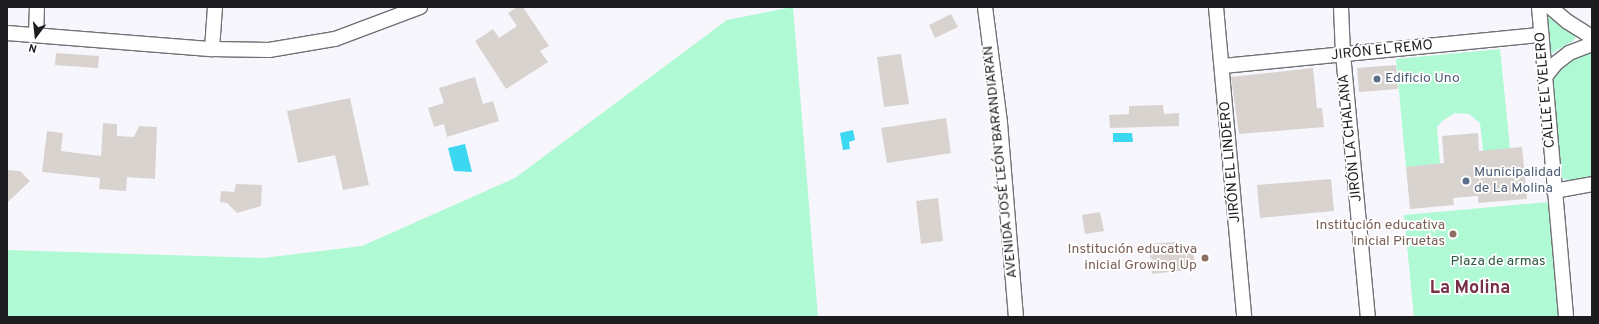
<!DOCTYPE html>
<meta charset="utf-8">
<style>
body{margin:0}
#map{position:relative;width:1599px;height:324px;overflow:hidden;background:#f7f6fc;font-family:Overpass,sans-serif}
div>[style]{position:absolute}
.green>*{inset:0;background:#aff9d4}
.water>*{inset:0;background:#3cd7f1}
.building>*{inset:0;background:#d9d3d0}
.roads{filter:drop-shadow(1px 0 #727176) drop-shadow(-1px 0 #727176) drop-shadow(0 1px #727176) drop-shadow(0 -1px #727176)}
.minor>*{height:14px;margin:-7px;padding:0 7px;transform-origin:7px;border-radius:7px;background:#fff}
.dots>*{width:11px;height:11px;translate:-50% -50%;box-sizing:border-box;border:2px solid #fff;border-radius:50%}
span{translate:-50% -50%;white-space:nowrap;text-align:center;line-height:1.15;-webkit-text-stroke:3.5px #fff;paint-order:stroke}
.street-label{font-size:14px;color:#1d1c1e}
.service-label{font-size:14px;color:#4e5e75}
.left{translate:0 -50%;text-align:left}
.education-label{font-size:14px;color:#785e54}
.right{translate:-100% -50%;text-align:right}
.park-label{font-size:14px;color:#2b5a44}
.district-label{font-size:18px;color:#763148;font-weight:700}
.frame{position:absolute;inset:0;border:8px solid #1d1c1e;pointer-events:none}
.north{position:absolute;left:16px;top:16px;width:40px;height:40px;-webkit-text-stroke:3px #fff;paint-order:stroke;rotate:195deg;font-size:11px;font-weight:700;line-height:16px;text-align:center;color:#1d1c1e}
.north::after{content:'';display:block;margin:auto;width:14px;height:18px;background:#1d1c1e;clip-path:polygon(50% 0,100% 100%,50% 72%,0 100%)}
</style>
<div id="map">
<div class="green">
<i style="clip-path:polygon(793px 7px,818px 317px,7px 317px,7px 250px,263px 258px,362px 246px,515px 178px,727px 20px)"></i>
<i style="clip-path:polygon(1547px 13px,1550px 14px,1561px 26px,1573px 32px,1576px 36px,1573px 41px,1552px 53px,1549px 51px,1544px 15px)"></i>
<i style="clip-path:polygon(1592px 48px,1592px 176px,1570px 180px,1561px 178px,1552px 77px,1559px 64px)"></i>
<i style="clip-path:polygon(1500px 49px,1510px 148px,1484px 160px,1480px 123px,1469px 114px,1455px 113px,1442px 121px,1437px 127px,1440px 164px,1406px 167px,1396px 59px)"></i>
<i style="clip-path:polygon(1548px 202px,1559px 317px,1414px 317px,1404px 215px)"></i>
</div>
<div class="water">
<i style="clip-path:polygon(853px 130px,855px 140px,849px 142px,850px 149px,843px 150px,840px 133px)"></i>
<i style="clip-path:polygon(1113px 133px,1132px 133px,1133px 142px,1113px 142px)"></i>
<i style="clip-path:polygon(465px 144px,472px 172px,454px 171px,448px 148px)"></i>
</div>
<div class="building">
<i style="clip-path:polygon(517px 7px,523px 7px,549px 46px,540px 51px,548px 62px,506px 89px,475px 41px,493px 29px,499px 38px,517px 26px,508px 13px)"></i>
<i style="clip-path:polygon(951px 14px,958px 27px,935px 38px,929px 25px)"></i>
<i style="clip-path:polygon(56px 53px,99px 56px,98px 68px,55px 65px)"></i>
<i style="clip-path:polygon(901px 54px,909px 104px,884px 107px,877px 57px)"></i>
<i style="clip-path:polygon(1396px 65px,1398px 89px,1359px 92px,1357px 68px)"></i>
<i style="clip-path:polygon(1313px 68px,1317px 108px,1322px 108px,1324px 127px,1239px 134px,1231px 77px)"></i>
<i style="clip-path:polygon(475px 77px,483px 104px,493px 101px,499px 121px,447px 137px,444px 124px,434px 127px,428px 108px,444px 103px,439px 88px)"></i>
<i style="clip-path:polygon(350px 98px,369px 185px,343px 190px,335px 155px,298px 163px,287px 111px)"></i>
<i style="clip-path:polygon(1163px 105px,1164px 114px,1179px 113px,1179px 126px,1110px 128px,1109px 115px,1129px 114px,1129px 106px)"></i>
<i style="clip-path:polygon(946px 118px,951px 153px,887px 163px,881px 128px)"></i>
<i style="clip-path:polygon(103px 123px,117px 124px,117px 136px,134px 137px,139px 126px,157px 127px,155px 179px,127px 177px,126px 191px,99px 189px,100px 178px,42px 172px,47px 131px,63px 133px,61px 151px,101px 156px)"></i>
<i style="clip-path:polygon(1478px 133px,1479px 151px,1522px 147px,1527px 199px,1478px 203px,1478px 196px,1453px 198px,1454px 205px,1410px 209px,1406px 167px,1444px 163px,1442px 136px)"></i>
<i style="clip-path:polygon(7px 170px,20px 171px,30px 181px,7px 203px)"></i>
<i style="clip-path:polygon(1331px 179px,1334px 211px,1260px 218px,1257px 185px)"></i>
<i style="clip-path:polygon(236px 184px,262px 185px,261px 206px,237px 213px,227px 203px,220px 202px,221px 191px,234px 192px)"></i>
<i style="clip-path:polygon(938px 198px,943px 241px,921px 244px,916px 201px)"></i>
<i style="clip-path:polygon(1100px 212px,1104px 231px,1085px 234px,1082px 215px)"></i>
<i style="clip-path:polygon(1176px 242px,1194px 256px,1195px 269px,1152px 274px,1149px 244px)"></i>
</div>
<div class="roads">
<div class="minor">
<i style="left:985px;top:7px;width:117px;rotate:82.6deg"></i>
<i style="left:1000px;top:123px;width:195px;rotate:85.3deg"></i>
<i style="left:1216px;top:7px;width:311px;rotate:84.8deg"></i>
<i style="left:1341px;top:7px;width:47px;rotate:87.6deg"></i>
<i style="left:1343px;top:54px;width:264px;rotate:84.6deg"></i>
<i style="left:1539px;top:7px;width:311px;rotate:85deg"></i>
<i style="left:1550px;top:7px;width:23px;rotate:40deg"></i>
<i style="left:1568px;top:22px;width:28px;rotate:32deg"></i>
<i style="left:7px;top:33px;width:206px;rotate:4.5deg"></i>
<i style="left:212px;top:49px;width:57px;rotate:1deg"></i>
<i style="left:269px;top:50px;width:67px;rotate:-9.5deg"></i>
<i style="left:335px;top:39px;width:91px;rotate:-20.6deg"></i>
<i style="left:36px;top:35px;width:28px;rotate:-88deg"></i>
<i style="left:212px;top:49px;width:42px;rotate:-85.9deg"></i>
<i style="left:1223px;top:66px;width:320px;rotate:-5.6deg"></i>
<i style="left:1545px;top:77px;width:16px;rotate:-52deg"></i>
<i style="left:1555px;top:64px;width:18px;rotate:-38deg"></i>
<i style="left:1569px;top:53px;width:25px;rotate:-21deg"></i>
<i style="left:1554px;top:191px;width:39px;rotate:-10deg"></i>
</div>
</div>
<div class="dots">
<i style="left:1377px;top:79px;background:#5c6f8a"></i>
<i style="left:1466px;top:181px;background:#5c6f8a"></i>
<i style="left:1453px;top:234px;background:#8d6e63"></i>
<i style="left:1205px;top:258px;background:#8d6e63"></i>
</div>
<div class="street-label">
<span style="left:1382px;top:51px;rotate:-6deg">JIRÓN EL REMO</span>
<span style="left:1546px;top:90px;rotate:-95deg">CALLE EL VELERO</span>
<span style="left:1351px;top:138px;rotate:-96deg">JIRÓN LA CHALANA</span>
<span style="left:1001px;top:162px;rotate:-96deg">AVENIDA JOSÉ LEÓN BARANDIARAN</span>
<span style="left:1231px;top:162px;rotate:-95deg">JIRÓN EL LINDERO</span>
</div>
<div class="service-label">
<span class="left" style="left:1385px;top:79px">Edificio Uno</span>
<span class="left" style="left:1474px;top:181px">Municipalidad<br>de La Molina</span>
</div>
<div class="education-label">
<span class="right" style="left:1445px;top:234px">Institución educativa<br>inicial Piruetas</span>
<span class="right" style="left:1197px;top:258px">Institución educativa<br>inicial Growing Up</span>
</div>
<div class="park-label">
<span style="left:1498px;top:262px">Plaza de armas</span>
</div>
<div class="district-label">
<span style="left:1470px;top:289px">La Molina</span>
</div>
<div class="frame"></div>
<div class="north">N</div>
</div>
